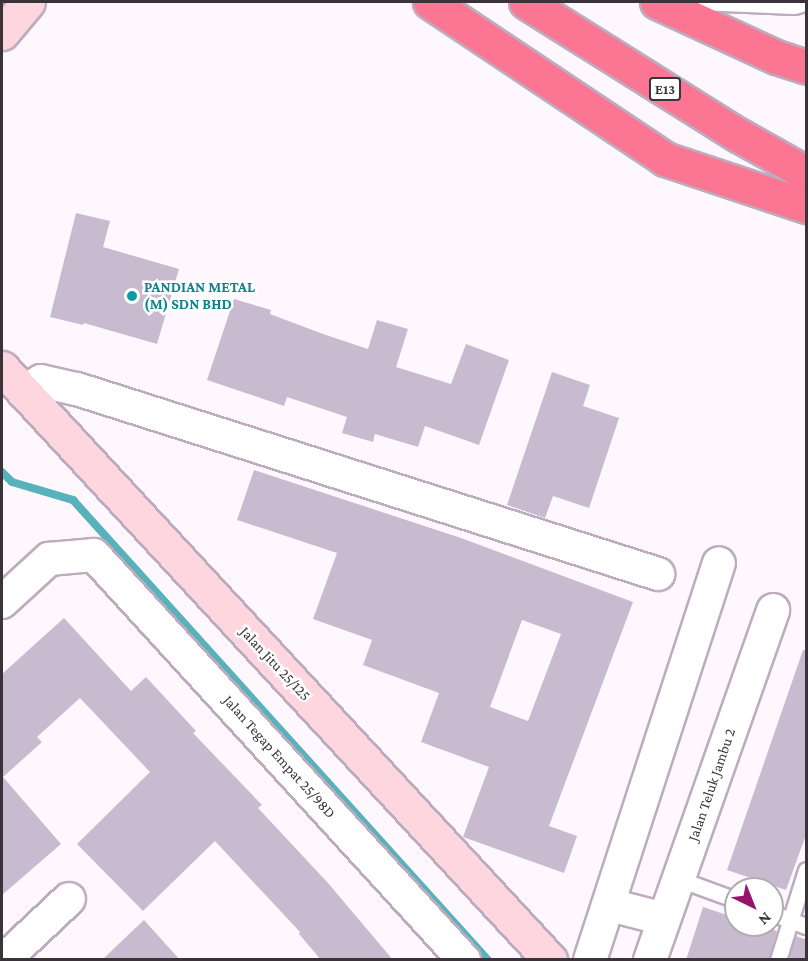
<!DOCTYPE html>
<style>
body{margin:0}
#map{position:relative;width:808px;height:961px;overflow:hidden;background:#fef7fe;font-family:"Crimson Pro",serif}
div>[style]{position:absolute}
.stream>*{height:8px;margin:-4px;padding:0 4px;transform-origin:4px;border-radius:4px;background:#58b2bb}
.building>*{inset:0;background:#c9bbcf}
.roads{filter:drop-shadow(2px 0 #bdacbd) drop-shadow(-2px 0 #bdacbd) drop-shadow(0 2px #bdacbd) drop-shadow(0 -2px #bdacbd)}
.lane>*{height:15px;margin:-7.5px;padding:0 7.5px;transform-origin:7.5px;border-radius:7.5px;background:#fff}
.street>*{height:32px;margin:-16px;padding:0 16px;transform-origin:16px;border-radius:16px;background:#fff}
.secondary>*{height:33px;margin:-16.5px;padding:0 16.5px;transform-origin:16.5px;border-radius:16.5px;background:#fed6df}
.highway>*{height:33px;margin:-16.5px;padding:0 16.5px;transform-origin:16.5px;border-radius:16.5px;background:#fb7693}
.dots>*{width:16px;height:16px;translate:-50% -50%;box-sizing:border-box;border:3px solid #fff;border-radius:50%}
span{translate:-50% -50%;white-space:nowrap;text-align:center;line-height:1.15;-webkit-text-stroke:5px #fff;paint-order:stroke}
.shield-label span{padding:2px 4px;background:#fff;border:2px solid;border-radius:4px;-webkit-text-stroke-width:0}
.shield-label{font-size:14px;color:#3a333a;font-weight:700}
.culture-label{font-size:15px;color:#0d838f;font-weight:700}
.left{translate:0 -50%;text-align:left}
.street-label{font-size:15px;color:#3a333a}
.frame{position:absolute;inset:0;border:3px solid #3a333a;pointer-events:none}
.north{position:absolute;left:724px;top:877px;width:60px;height:60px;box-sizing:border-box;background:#fff;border:2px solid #b0adb0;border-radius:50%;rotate:137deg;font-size:16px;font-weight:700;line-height:24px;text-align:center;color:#3a333a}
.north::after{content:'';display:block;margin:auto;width:21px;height:27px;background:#94146e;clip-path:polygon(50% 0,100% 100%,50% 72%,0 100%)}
</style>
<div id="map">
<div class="stream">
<i style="left:2px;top:472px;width:14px;rotate:45deg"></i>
<i style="left:12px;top:482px;width:64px;rotate:16.4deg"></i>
<i style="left:73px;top:500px;width:620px;rotate:47.94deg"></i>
</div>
<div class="building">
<i style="clip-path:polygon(76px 213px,110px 221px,103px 247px,179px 269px,157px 344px,84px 323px,83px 325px,50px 317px)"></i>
<i style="clip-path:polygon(234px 299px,271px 310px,270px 314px,323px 334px,368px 349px,377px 320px,408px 329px,396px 367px,451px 384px,466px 344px,509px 360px,479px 445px,425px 426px,418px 447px,375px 434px,373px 442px,342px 433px,347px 417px,287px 397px,284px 406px,207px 380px)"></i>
<i style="clip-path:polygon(552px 372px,590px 385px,583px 406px,619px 418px,589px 508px,553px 496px,545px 518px,507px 505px)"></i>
<i style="clip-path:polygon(evenodd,254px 470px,461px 538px,633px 602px,549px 826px,577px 836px,564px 873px,463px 837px,489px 767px,421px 742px,439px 693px,363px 665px,372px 640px,313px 619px,337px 553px,237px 520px,254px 470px,522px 620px,561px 634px,528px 721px,490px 707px,522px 620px)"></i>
<i style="clip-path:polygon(64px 618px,131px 691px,146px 677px,196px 731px,193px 733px,262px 805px,258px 808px,328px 883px,393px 960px,321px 960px,299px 934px,300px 932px,215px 841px,143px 911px,77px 844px,150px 772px,80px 698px,37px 737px,42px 742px,3px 777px,61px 844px,2px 895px,2px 674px)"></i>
<i style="clip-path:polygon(803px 650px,807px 650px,807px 832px,786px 890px,727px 870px)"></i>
<i style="clip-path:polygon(703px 907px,736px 918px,736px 925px,759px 925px,777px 931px,769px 960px,686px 960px)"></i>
<i style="clip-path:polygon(144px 920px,180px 960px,102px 960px,127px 936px)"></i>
<i style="clip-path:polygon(796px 936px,807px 940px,807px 960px,788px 960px)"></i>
</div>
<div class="roads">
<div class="lane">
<i style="left:699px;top:2px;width:95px;rotate:2.4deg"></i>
<i style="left:794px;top:6px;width:12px;rotate:-14deg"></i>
<i style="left:679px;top:879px;width:61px;rotate:20.2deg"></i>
<i style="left:772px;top:913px;width:36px;rotate:21deg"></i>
<i style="left:778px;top:960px;width:94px;rotate:-72.7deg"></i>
</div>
<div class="street">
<i style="left:23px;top:392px;width:21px;rotate:-31deg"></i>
<i style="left:41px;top:381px;width:37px;rotate:13deg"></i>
<i style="left:77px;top:389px;width:610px;rotate:17.66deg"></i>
<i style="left:2px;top:602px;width:64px;rotate:-42.5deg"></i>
<i style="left:49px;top:559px;width:45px;rotate:-5.1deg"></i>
<i style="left:94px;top:555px;width:549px;rotate:47.59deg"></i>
<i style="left:610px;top:905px;width:56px;rotate:14.5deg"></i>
<i style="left:4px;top:960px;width:89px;rotate:-43.2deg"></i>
<i style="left:590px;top:960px;width:417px;rotate:-72deg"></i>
<i style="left:650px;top:960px;width:371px;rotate:-70.6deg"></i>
</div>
<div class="secondary">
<i style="left:2px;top:33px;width:40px;rotate:-50deg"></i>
<i style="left:2px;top:368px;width:807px;rotate:47.21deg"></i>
</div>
<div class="highway">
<i style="left:430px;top:2px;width:283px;rotate:33.7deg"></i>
<i style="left:665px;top:159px;width:149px;rotate:18.4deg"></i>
<i style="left:526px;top:2px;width:252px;rotate:32.1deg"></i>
<i style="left:740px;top:136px;width:76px;rotate:29.3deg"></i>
<i style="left:657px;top:2px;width:131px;rotate:24.8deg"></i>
<i style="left:776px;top:57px;width:32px;rotate:18deg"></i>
</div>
</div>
<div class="dots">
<i style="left:132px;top:296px;background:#0f9aa8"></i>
</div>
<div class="shield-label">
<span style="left:665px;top:89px">E13</span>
</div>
<div class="culture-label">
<span class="left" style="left:144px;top:296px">PANDIAN METAL<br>(M) SDN BHD</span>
</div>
<div class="street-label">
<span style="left:275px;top:664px;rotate:47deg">Jalan Jitu 25/125</span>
<span style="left:279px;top:757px;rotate:48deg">Jalan Tegap Empat 25/98D</span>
<span style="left:712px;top:785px;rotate:-71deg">Jalan Teluk Jambu 2</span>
</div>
<div class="frame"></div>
<div class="north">N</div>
</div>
